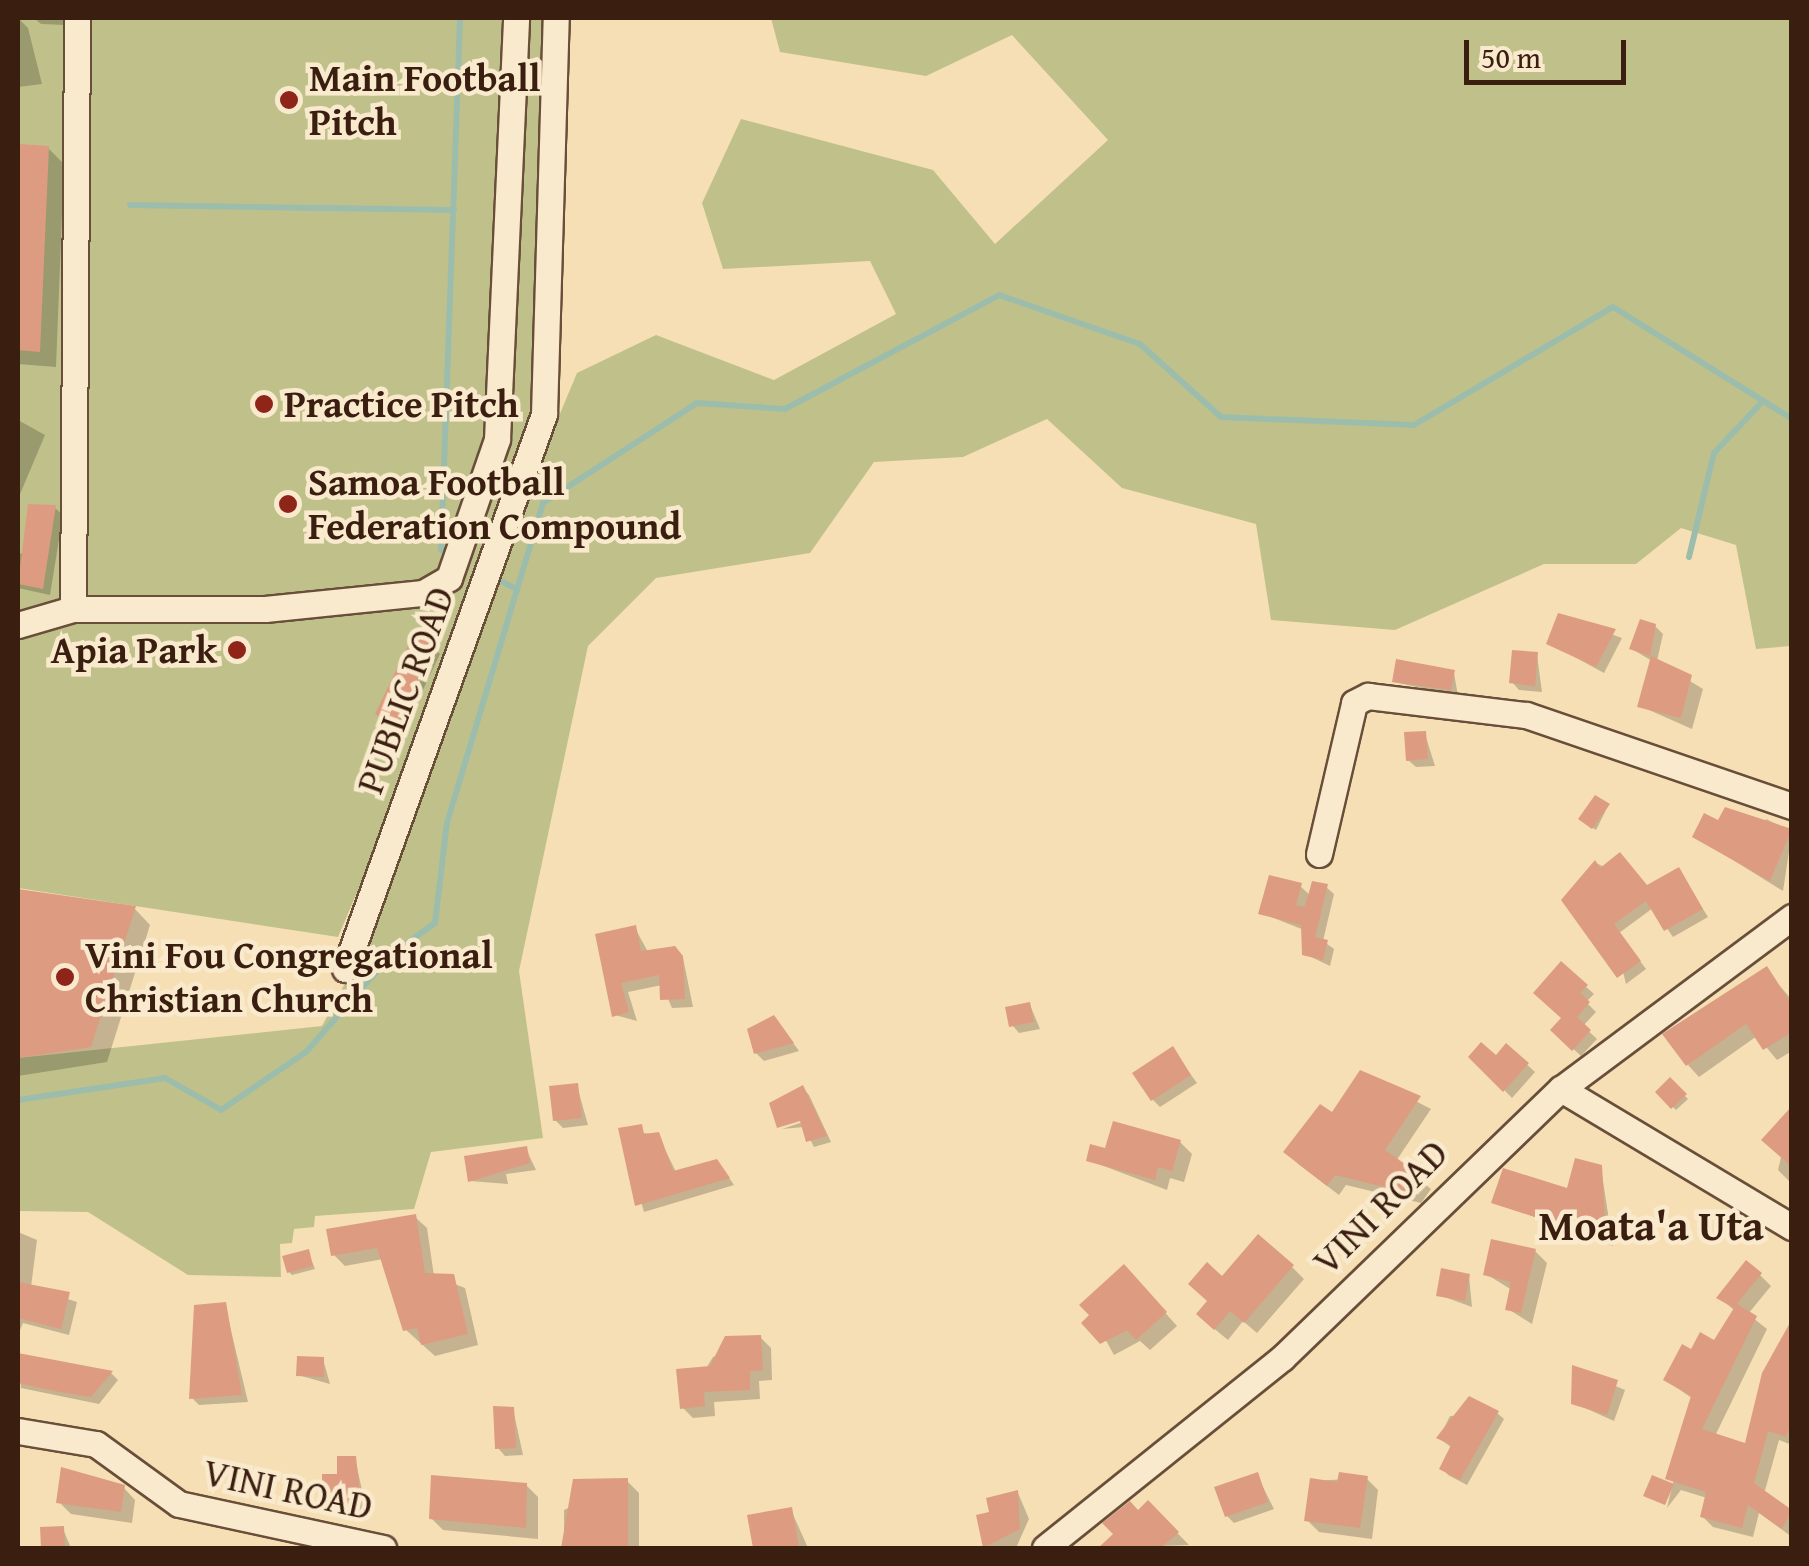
<!DOCTYPE html>
<style>
body{margin:0}
#map{position:relative;width:1809px;height:1566px;overflow:hidden;background:#f6dfb4;font-family:"Gentium Book Plus",serif}
div>[style]{position:absolute}
.green>*{inset:0;background:#c0c18a}
.shadow>*{inset:0;background:#0003}
.stream>*{height:6px;margin:-3px;padding:0 3px;transform-origin:3px;border-radius:3px;background:#9dbdac}
.building>*{inset:0;background:#dd9c81}
.roads{filter:drop-shadow(2px 0 #694e39) drop-shadow(-2px 0 #694e39) drop-shadow(0 2px #694e39) drop-shadow(0 -2px #694e39)}
.minor>*{height:25px;margin:-12.5px;padding:0 12.5px;transform-origin:12.5px;border-radius:12.5px;background:#f9eace}
.dots>*{width:28px;height:28px;translate:-50% -50%;box-sizing:border-box;border:5px solid #f9eace;border-radius:50%}
span{translate:-50% -50%;white-space:nowrap;text-align:center;line-height:1.15;-webkit-text-stroke:9px #f9eace;paint-order:stroke}
.poi-label{font-size:38px;color:#3a1e10;font-weight:700}
.left{translate:0 -50%;text-align:left}
.right{translate:-100% -50%;text-align:right}
.street-label{font-size:38px;color:#3a1e10}
.quarter-label{font-size:42px;color:#3a1e10;font-weight:700}
.frame{position:absolute;inset:0;border:20px solid #3a1e10;pointer-events:none}
.scale{position:absolute;left:1464px;top:40px;width:162px;height:45px;box-sizing:border-box;border:5px solid #3a1e10;border-top:0;padding-left:12px;font-size:30px;line-height:35px;white-space:nowrap;color:#3a1e10;-webkit-text-stroke:8px #f9eace;paint-order:stroke}
</style>
<div id="map">
<div class="green">
<i style="clip-path:polygon(18px 18px,558px 18px,536px 471px,577px 373px,656px 335px,774px 380px,896px 314px,870px 261px,723px 269px,702px 203px,741px 119px,933px 170px,995px 244px,1108px 140px,1012px 35px,926px 76px,780px 52px,771px 18px,1791px 18px,1791px 646px,1756px 649px,1736px 545px,1681px 528px,1636px 564px,1544px 564px,1395px 630px,1271px 620px,1256px 524px,1122px 488px,1047px 419px,963px 457px,874px 462px,810px 553px,656px 578px,588px 646px,519px 971px,543px 1138px,431px 1152px,414px 1209px,315px 1216px,314px 1227px,294px 1229px,292px 1243px,280px 1244px,281px 1277px,188px 1275px,88px 1212px,18px 1211px,18px 1058px,322px 1026px,361px 954px,443px 690px,338px 937px,18px 888px)"></i>
</div>
<div class="shadow">
<i style="clip-path:polygon(18px 18px,28px 28px,42px 84px,18px 87px)"></i>
<i style="clip-path:polygon(34px 18px,66px 18px,65px 25px,41px 24px)"></i>
<i style="clip-path:polygon(18px 147px,48px 148px,64px 164px,56px 367px,18px 364px)"></i>
<i style="clip-path:polygon(18px 420px,45px 435px,18px 499px)"></i>
<i style="clip-path:polygon(55px 508px,63px 515px,50px 595px,18px 588px,18px 553px,28px 555px)"></i>
<i style="clip-path:polygon(1559px 616px,1622px 638px,1604px 673px,1549px 643px)"></i>
<i style="clip-path:polygon(1655px 626px,1663px 634px,1657px 661px,1703px 689px,1692px 729px,1640px 706px,1652px 661px,1632px 649px)"></i>
<i style="clip-path:polygon(433px 647px,440px 654px,404px 730px,385px 721px,378px 714px)"></i>
<i style="clip-path:polygon(1537px 655px,1542px 692px,1519px 690px,1512px 682px)"></i>
<i style="clip-path:polygon(1454px 673px,1458px 696px,1394px 682px)"></i>
<i style="clip-path:polygon(1425px 734px,1435px 766px,1416px 767px,1408px 760px)"></i>
<i style="clip-path:polygon(1608px 806px,1596px 830px,1584px 822px)"></i>
<i style="clip-path:polygon(1766px 819px,1792px 832px,1783px 891px,1696px 837px,1719px 824px,1762px 828px)"></i>
<i style="clip-path:polygon(1596px 863px,1648px 888px,1679px 871px,1708px 917px,1673px 937px,1653px 908px,1619px 933px,1646px 969px,1626px 984px)"></i>
<i style="clip-path:polygon(1300px 886px,1311px 896px,1326px 887px,1334px 894px,1323px 941px,1334px 949px,1330px 966px,1305px 954px,1304px 930px,1261px 913px)"></i>
<i style="clip-path:polygon(18px 892px,135px 909px,150px 925px,107px 1062px,18px 1076px)"></i>
<i style="clip-path:polygon(635px 928px,648px 952px,674px 948px,683px 958px,693px 1007px,672px 1008px,662px 985px,628px 992px,637px 1021px,615px 1015px,598px 936px)"></i>
<i style="clip-path:polygon(1562px 965px,1594px 994px,1586px 1002px,1596px 1012px,1583px 1026px,1597px 1039px,1581px 1056px,1553px 1030px,1564px 1018px)"></i>
<i style="clip-path:polygon(1766px 970px,1792px 1000px,1792px 1051px,1777px 1060px,1757px 1036px,1699px 1077px,1688px 1065px)"></i>
<i style="clip-path:polygon(1030px 1005px,1040px 1029px,1019px 1033px,1012px 1025px)"></i>
<i style="clip-path:polygon(781px 1026px,799px 1051px,764px 1061px,756px 1053px)"></i>
<i style="clip-path:polygon(1507px 1046px,1535px 1072px,1512px 1098px,1472px 1057px,1496px 1059px)"></i>
<i style="clip-path:polygon(1172px 1049px,1197px 1083px,1160px 1107px,1153px 1100px)"></i>
<i style="clip-path:polygon(1361px 1073px,1431px 1109px,1396px 1161px,1431px 1189px,1421px 1203px,1346px 1185px,1339px 1195px,1297px 1163px)"></i>
<i style="clip-path:polygon(1670px 1081px,1688px 1099px,1676px 1110px,1658px 1092px)"></i>
<i style="clip-path:polygon(577px 1086px,588px 1125px,563px 1128px,555px 1120px)"></i>
<i style="clip-path:polygon(803px 1088px,809px 1095px,831px 1142px,814px 1147px,804px 1127px,782px 1129px,812px 1119px)"></i>
<i style="clip-path:polygon(1792px 1110px,1792px 1184px,1778px 1170px)"></i>
<i style="clip-path:polygon(621px 1130px,658px 1135px,676px 1172px,723px 1169px,734px 1185px,644px 1212px)"></i>
<i style="clip-path:polygon(1180px 1142px,1192px 1154px,1184px 1182px,1170px 1178px,1167px 1190px,1088px 1160px)"></i>
<i style="clip-path:polygon(526px 1149px,536px 1170px,506px 1174px,508px 1184px,470px 1181px)"></i>
<i style="clip-path:polygon(1601px 1168px,1613px 1246px,1494px 1202px,1569px 1191px)"></i>
<i style="clip-path:polygon(415px 1217px,427px 1228px,434px 1276px,465px 1288px,478px 1345px,435px 1356px,406px 1330px,383px 1259px,345px 1266px,334px 1255px)"></i>
<i style="clip-path:polygon(18px 1232px,37px 1240px,31px 1287px,77px 1302px,69px 1335px,23px 1323px,18px 1335px)"></i>
<i style="clip-path:polygon(1535px 1251px,1547px 1263px,1532px 1324px,1508px 1309px,1512px 1290px,1486px 1274px)"></i>
<i style="clip-path:polygon(308px 1252px,315px 1269px,292px 1275px,289px 1272px)"></i>
<i style="clip-path:polygon(1292px 1267px,1304px 1279px,1257px 1333px,1243px 1321px,1228px 1340px,1211px 1326px,1210px 1302px,1223px 1279px)"></i>
<i style="clip-path:polygon(1760px 1275px,1771px 1286px,1748px 1314px,1767px 1329px,1715px 1436px,1746px 1446px,1792px 1330px,1792px 1445px,1779px 1440px,1764px 1494px,1792px 1513px,1792px 1537px,1759px 1513px,1753px 1537px,1713px 1527px,1702px 1516px,1707px 1498px,1681px 1490px,1667px 1508px,1693px 1399px,1666px 1380px,1715px 1343px,1735px 1311px,1719px 1297px)"></i>
<i style="clip-path:polygon(1469px 1276px,1472px 1307px,1439px 1295px)"></i>
<i style="clip-path:polygon(1136px 1280px,1177px 1326px,1150px 1350px,1140px 1341px,1114px 1355px,1092px 1315px)"></i>
<i style="clip-path:polygon(225px 1305px,248px 1402px,199px 1405px,192px 1398px)"></i>
<i style="clip-path:polygon(760px 1337px,771px 1348px,772px 1380px,759px 1381px,760px 1399px,714px 1402px,715px 1416px,693px 1418px,682px 1407px,713px 1357px)"></i>
<i style="clip-path:polygon(18px 1355px,111px 1373px,118px 1380px,99px 1404px,21px 1388px)"></i>
<i style="clip-path:polygon(323px 1359px,330px 1384px,298px 1375px)"></i>
<i style="clip-path:polygon(1573px 1368px,1625px 1390px,1614px 1421px,1574px 1403px)"></i>
<i style="clip-path:polygon(513px 1409px,523px 1455px,505px 1456px,498px 1448px)"></i>
<i style="clip-path:polygon(1497px 1413px,1504px 1419px,1467px 1485px,1448px 1475px,1442px 1468px,1452px 1448px,1439px 1438px,1450px 1416px)"></i>
<i style="clip-path:polygon(355px 1458px,367px 1513px,332px 1513px,324px 1505px)"></i>
<i style="clip-path:polygon(1257px 1475px,1274px 1509px,1234px 1523px,1227px 1516px)"></i>
<i style="clip-path:polygon(1366px 1478px,1378px 1490px,1372px 1539px,1319px 1532px,1307px 1520px,1312px 1481px)"></i>
<i style="clip-path:polygon(627px 1481px,639px 1493px,639px 1548px,564px 1548px,564px 1510px)"></i>
<i style="clip-path:polygon(526px 1485px,538px 1497px,538px 1539px,443px 1530px,431px 1518px)"></i>
<i style="clip-path:polygon(123px 1487px,135px 1500px,132px 1523px,71px 1514px,59px 1502px)"></i>
<i style="clip-path:polygon(1018px 1493px,1029px 1519px,1016px 1548px,987px 1548px,992px 1514px)"></i>
<i style="clip-path:polygon(1148px 1503px,1189px 1545px,1105px 1548px,1125px 1543px)"></i>
<i style="clip-path:polygon(791px 1510px,808px 1548px,755px 1548px,750px 1517px)"></i>
<i style="clip-path:polygon(63px 1529px,71px 1548px,43px 1548px,42px 1530px)"></i>
</div>
<div class="stream">
<i style="left:130px;top:205px;width:324px;rotate:0.9deg"></i>
<i style="left:451px;top:555px;width:11px;rotate:-153deg"></i>
<i style="left:441px;top:550px;width:532px;rotate:-87.95deg"></i>
<i style="left:1689px;top:557px;width:107px;rotate:-76.5deg"></i>
<i style="left:1714px;top:453px;width:71px;rotate:-46.7deg"></i>
<i style="left:503px;top:582px;width:16px;rotate:27deg"></i>
<i style="left:18px;top:1100px;width:149px;rotate:-8.5deg"></i>
<i style="left:165px;top:1078px;width:64px;rotate:29.7deg"></i>
<i style="left:221px;top:1110px;width:103px;rotate:-34.3deg"></i>
<i style="left:306px;top:1052px;width:130px;rotate:-48.7deg"></i>
<i style="left:392px;top:954px;width:53px;rotate:-35.8deg"></i>
<i style="left:435px;top:923px;width:101px;rotate:-83.2deg"></i>
<i style="left:447px;top:823px;width:334px;rotate:-73.3deg"></i>
<i style="left:543px;top:503px;width:184px;rotate:-33deg"></i>
<i style="left:697px;top:403px;width:88px;rotate:3.9deg"></i>
<i style="left:785px;top:409px;width:242px;rotate:-28deg"></i>
<i style="left:999px;top:295px;width:149px;rotate:19.2deg"></i>
<i style="left:1140px;top:344px;width:109px;rotate:42deg"></i>
<i style="left:1221px;top:417px;width:193px;rotate:2.4deg"></i>
<i style="left:1414px;top:425px;width:231px;rotate:-30.7deg"></i>
<i style="left:1613px;top:307px;width:211px;rotate:32deg"></i>
</div>
<div class="building">
<i style="clip-path:polygon(18px 144px,49px 146px,40px 352px,18px 350px)"></i>
<i style="clip-path:polygon(28px 504px,56px 505px,43px 589px,18px 584px)"></i>
<i style="clip-path:polygon(1558px 613px,1616px 629px,1596px 667px,1546px 644px)"></i>
<i style="clip-path:polygon(1640px 619px,1656px 624px,1650px 656px,1629px 649px)"></i>
<i style="clip-path:polygon(413px 635px,434px 645px,396px 725px,375px 714px)"></i>
<i style="clip-path:polygon(1512px 650px,1538px 652px,1535px 686px,1509px 683px)"></i>
<i style="clip-path:polygon(1651px 656px,1692px 675px,1681px 718px,1637px 707px)"></i>
<i style="clip-path:polygon(1396px 659px,1455px 670px,1451px 690px,1392px 682px)"></i>
<i style="clip-path:polygon(1426px 731px,1428px 759px,1406px 761px,1404px 732px)"></i>
<i style="clip-path:polygon(1595px 795px,1610px 804px,1592px 829px,1578px 819px)"></i>
<i style="clip-path:polygon(1725px 807px,1792px 829px,1770px 881px,1692px 837px,1704px 813px,1718px 820px)"></i>
<i style="clip-path:polygon(1620px 852px,1647px 885px,1679px 867px,1703px 909px,1664px 931px,1646px 901px,1614px 924px,1641px 961px,1617px 978px,1561px 900px,1595px 860px,1600px 868px)"></i>
<i style="clip-path:polygon(1269px 875px,1302px 883px,1296px 905px,1305px 907px,1312px 881px,1328px 884px,1315px 937px,1328px 940px,1323px 960px,1302px 955px,1301px 925px,1258px 914px)"></i>
<i style="clip-path:polygon(18px 889px,136px 906px,91px 1047px,18px 1058px)"></i>
<i style="clip-path:polygon(636px 925px,641px 951px,675px 946px,683px 956px,685px 999px,660px 1000px,659px 975px,621px 983px,629px 1012px,612px 1017px,595px 934px)"></i>
<i style="clip-path:polygon(1561px 961px,1588px 985px,1580px 993px,1590px 1002px,1577px 1017px,1591px 1030px,1572px 1051px,1550px 1030px,1561px 1018px,1533px 993px)"></i>
<i style="clip-path:polygon(1767px 966px,1792px 1005px,1792px 1032px,1763px 1050px,1746px 1024px,1686px 1066px,1662px 1034px)"></i>
<i style="clip-path:polygon(1030px 1002px,1034px 1022px,1009px 1027px,1005px 1007px)"></i>
<i style="clip-path:polygon(774px 1015px,794px 1043px,754px 1054px,747px 1029px)"></i>
<i style="clip-path:polygon(1481px 1042px,1496px 1055px,1506px 1043px,1529px 1063px,1503px 1092px,1468px 1057px)"></i>
<i style="clip-path:polygon(1173px 1046px,1191px 1075px,1151px 1101px,1132px 1073px)"></i>
<i style="clip-path:polygon(1360px 1070px,1421px 1096px,1385px 1150px,1422px 1176px,1409px 1193px,1335px 1175px,1327px 1186px,1283px 1152px,1320px 1104px,1332px 1112px)"></i>
<i style="clip-path:polygon(1670px 1077px,1687px 1094px,1671px 1109px,1655px 1092px)"></i>
<i style="clip-path:polygon(578px 1083px,582px 1118px,553px 1121px,549px 1086px)"></i>
<i style="clip-path:polygon(803px 1085px,827px 1136px,806px 1142px,800px 1121px,777px 1128px,769px 1103px)"></i>
<i style="clip-path:polygon(1792px 1106px,1792px 1167px,1761px 1140px)"></i>
<i style="clip-path:polygon(1113px 1121px,1181px 1140px,1172px 1171px,1158px 1167px,1155px 1180px,1086px 1161px,1090px 1144px,1105px 1148px)"></i>
<i style="clip-path:polygon(642px 1124px,644px 1134px,659px 1132px,673px 1171px,717px 1159px,730px 1178px,635px 1206px,618px 1128px)"></i>
<i style="clip-path:polygon(527px 1146px,530px 1163px,468px 1182px,464px 1156px)"></i>
<i style="clip-path:polygon(1575px 1158px,1602px 1165px,1606px 1240px,1491px 1203px,1503px 1168px,1567px 1188px)"></i>
<i style="clip-path:polygon(416px 1214px,425px 1273px,454px 1274px,468px 1334px,421px 1345px,417px 1328px,403px 1331px,377px 1248px,331px 1256px,326px 1229px)"></i>
<i style="clip-path:polygon(1258px 1234px,1294px 1265px,1244px 1323px,1230px 1311px,1214px 1330px,1196px 1314px,1207px 1301px,1188px 1284px,1207px 1262px,1222px 1276px)"></i>
<i style="clip-path:polygon(1491px 1239px,1536px 1249px,1521px 1313px,1505px 1310px,1511px 1282px,1483px 1275px)"></i>
<i style="clip-path:polygon(309px 1249px,313px 1266px,287px 1273px,282px 1256px)"></i>
<i style="clip-path:polygon(1746px 1260px,1762px 1273px,1737px 1304px,1757px 1316px,1702px 1429px,1745px 1443px,1762px 1373px,1792px 1319px,1792px 1420px,1786px 1437px,1768px 1431px,1754px 1483px,1792px 1510px,1782px 1529px,1748px 1505px,1742px 1528px,1700px 1517px,1706px 1492px,1665px 1479px,1691px 1396px,1663px 1380px,1682px 1344px,1691px 1349px,1700px 1332px,1714px 1340px,1734px 1308px,1716px 1298px)"></i>
<i style="clip-path:polygon(1124px 1264px,1167px 1312px,1136px 1340px,1127px 1330px,1100px 1344px,1081px 1323px,1089px 1315px,1079px 1305px)"></i>
<i style="clip-path:polygon(1441px 1268px,1470px 1274px,1465px 1301px,1436px 1296px)"></i>
<i style="clip-path:polygon(18px 1282px,70px 1292px,61px 1329px,18px 1318px)"></i>
<i style="clip-path:polygon(226px 1302px,242px 1395px,189px 1399px,194px 1305px)"></i>
<i style="clip-path:polygon(761px 1335px,763px 1370px,750px 1371px,750px 1390px,704px 1392px,705px 1406px,680px 1409px,676px 1369px,710px 1366px,725px 1336px)"></i>
<i style="clip-path:polygon(18px 1353px,113px 1371px,91px 1397px,60px 1392px,18px 1383px)"></i>
<i style="clip-path:polygon(297px 1356px,324px 1357px,324px 1377px,296px 1376px)"></i>
<i style="clip-path:polygon(1572px 1365px,1618px 1380px,1607px 1415px,1571px 1404px)"></i>
<i style="clip-path:polygon(1469px 1396px,1499px 1411px,1460px 1480px,1439px 1469px,1451px 1445px,1436px 1438px)"></i>
<i style="clip-path:polygon(493px 1406px,514px 1407px,516px 1448px,495px 1449px)"></i>
<i style="clip-path:polygon(337px 1456px,356px 1456px,361px 1506px,322px 1506px,322px 1474px,337px 1474px)"></i>
<i style="clip-path:polygon(61px 1467px,125px 1485px,121px 1512px,56px 1503px)"></i>
<i style="clip-path:polygon(1258px 1472px,1268px 1502px,1225px 1517px,1214px 1487px)"></i>
<i style="clip-path:polygon(1339px 1472px,1368px 1476px,1360px 1528px,1304px 1521px,1310px 1478px,1337px 1482px)"></i>
<i style="clip-path:polygon(431px 1475px,527px 1483px,526px 1528px,429px 1519px)"></i>
<i style="clip-path:polygon(1652px 1475px,1674px 1484px,1665px 1505px,1643px 1496px)"></i>
<i style="clip-path:polygon(628px 1478px,628px 1548px,561px 1548px,573px 1479px)"></i>
<i style="clip-path:polygon(1018px 1490px,1020px 1529px,983px 1548px,976px 1515px,989px 1512px,986px 1498px)"></i>
<i style="clip-path:polygon(1148px 1500px,1179px 1532px,1161px 1548px,1098px 1548px,1113px 1534px,1102px 1523px,1130px 1501px,1138px 1510px)"></i>
<i style="clip-path:polygon(792px 1507px,799px 1548px,753px 1548px,747px 1515px)"></i>
<i style="clip-path:polygon(64px 1526px,65px 1548px,41px 1548px,40px 1527px)"></i>
</div>
<div class="roads">
<div class="minor">
<i style="left:73px;top:609px;width:591px;rotate:-89.61deg"></i>
<i style="left:18px;top:625px;width:57px;rotate:-16.2deg"></i>
<i style="left:73px;top:609px;width:192px"></i>
<i style="left:265px;top:609px;width:159px;rotate:-5.8deg"></i>
<i style="left:423px;top:593px;width:30px;rotate:-30deg"></i>
<i style="left:449px;top:578px;width:147px;rotate:-70.9deg"></i>
<i style="left:497px;top:439px;width:421px;rotate:-87.4deg"></i>
<i style="left:1319px;top:854px;width:155px;rotate:-76.9deg"></i>
<i style="left:1354px;top:703px;width:16px;rotate:-27deg"></i>
<i style="left:1368px;top:696px;width:159px;rotate:6.9deg"></i>
<i style="left:1526px;top:715px;width:281px;rotate:18.9deg"></i>
<i style="left:345px;top:969px;width:590px;rotate:-70.27deg"></i>
<i style="left:544px;top:414px;width:396px;rotate:-88.3deg"></i>
<i style="left:1561px;top:1089px;width:288px;rotate:-36.7deg"></i>
<i style="left:18px;top:1431px;width:79px;rotate:9.5deg"></i>
<i style="left:96px;top:1444px;width:102px;rotate:35.9deg"></i>
<i style="left:179px;top:1504px;width:209px;rotate:12.2deg"></i>
<i style="left:1045px;top:1548px;width:304px;rotate:-38.7deg"></i>
<i style="left:1282px;top:1358px;width:388px;rotate:-44deg"></i>
<i style="left:1561px;top:1089px;width:269px;rotate:30.9deg"></i>
</div>
</div>
<div class="dots">
<i style="left:289px;top:100px;background:#8f2418"></i>
<i style="left:264px;top:404px;background:#8f2418"></i>
<i style="left:288px;top:504px;background:#8f2418"></i>
<i style="left:237px;top:650px;background:#8f2418"></i>
<i style="left:65px;top:977px;background:#8f2418"></i>
</div>
<div class="poi-label">
<span class="left" style="left:309px;top:100px">Main Football<br>Pitch</span>
<span class="left" style="left:284px;top:404px">Practice Pitch</span>
<span class="left" style="left:308px;top:504px">Samoa Football<br>Federation Compound</span>
<span class="right" style="left:217px;top:650px">Apia Park</span>
<span class="left" style="left:85px;top:977px">Vini Fou Congregational<br>Christian Church</span>
</div>
<div class="street-label">
<span style="left:405px;top:690px;rotate:-70deg">PUBLIC ROAD</span>
<span style="left:1380px;top:1207px;rotate:-45deg">VINI ROAD</span>
<span style="left:288px;top:1489px;rotate:12deg">VINI ROAD</span>
</div>
<div class="quarter-label">
<span style="left:1651px;top:1225px">Moata'a Uta</span>
</div>
<div class="frame"></div>
<div class="scale">50 m</div>
</div>
